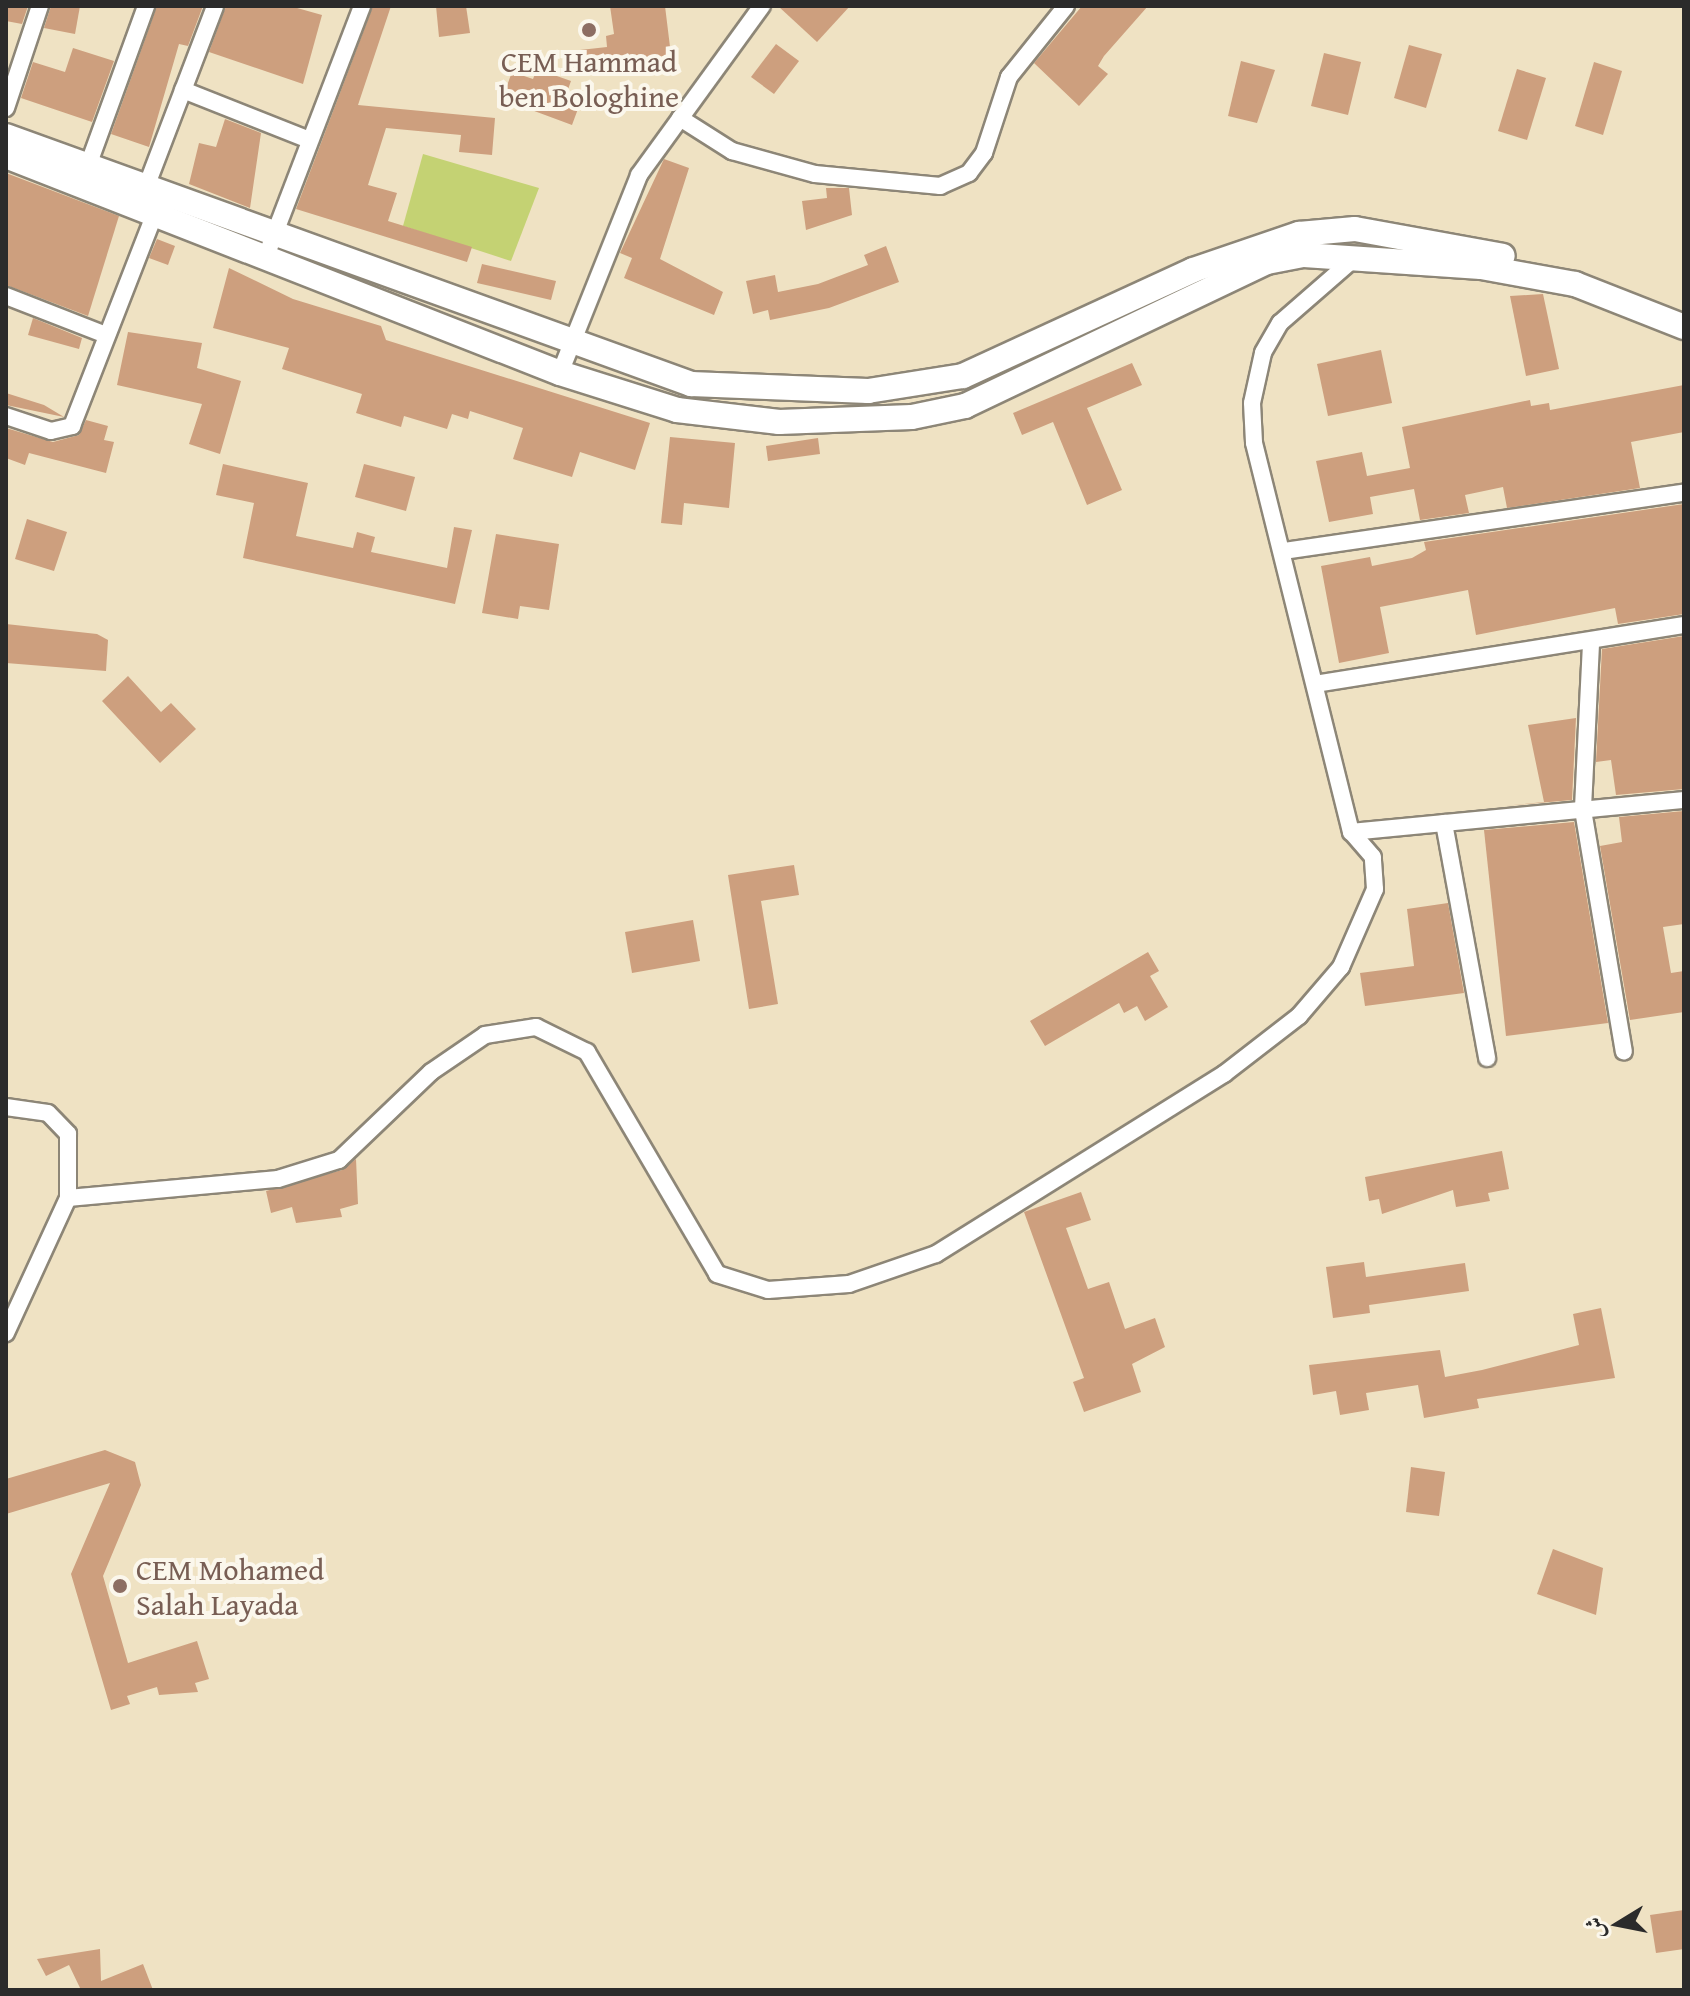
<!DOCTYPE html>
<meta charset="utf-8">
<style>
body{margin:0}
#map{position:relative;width:1690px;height:1996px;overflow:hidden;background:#efe2c3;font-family:"Gentium Book Plus",Amiri,serif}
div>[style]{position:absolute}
.green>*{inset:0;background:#c4d273}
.building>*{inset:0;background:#cd9f7e}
.roads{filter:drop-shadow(2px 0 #8d8677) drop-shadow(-2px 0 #8d8677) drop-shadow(0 2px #8d8677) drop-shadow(0 -2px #8d8677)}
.minor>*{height:16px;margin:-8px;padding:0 8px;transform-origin:8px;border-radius:8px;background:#fff}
.secondary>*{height:24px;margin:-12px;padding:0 12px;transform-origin:12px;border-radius:12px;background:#fff}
.dots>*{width:22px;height:22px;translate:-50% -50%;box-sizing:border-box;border:4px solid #fbf7ec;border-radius:50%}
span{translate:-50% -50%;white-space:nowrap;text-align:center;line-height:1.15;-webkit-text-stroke:8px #fbf7ec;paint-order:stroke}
.education-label{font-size:30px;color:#785e54}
.left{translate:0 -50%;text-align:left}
.frame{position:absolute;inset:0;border:8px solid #2b2b2b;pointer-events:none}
.north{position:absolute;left:1578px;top:1884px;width:80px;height:80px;-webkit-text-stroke:6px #fbf7ec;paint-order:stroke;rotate:260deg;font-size:22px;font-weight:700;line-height:32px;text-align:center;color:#2b2b2b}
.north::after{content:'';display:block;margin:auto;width:28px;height:36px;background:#2b2b2b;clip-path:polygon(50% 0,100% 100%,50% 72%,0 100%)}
</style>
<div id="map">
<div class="green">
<i style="clip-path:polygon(423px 154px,539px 188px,511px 261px,403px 226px)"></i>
</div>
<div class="building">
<i style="clip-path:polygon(6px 6px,28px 6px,22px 24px,6px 21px)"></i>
<i style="clip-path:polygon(51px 6px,80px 6px,75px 34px,44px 28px)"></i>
<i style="clip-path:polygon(157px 6px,203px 6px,188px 46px,179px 44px,149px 147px,111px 134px)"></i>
<i style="clip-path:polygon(226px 6px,290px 6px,322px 15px,303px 84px,209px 52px)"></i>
<i style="clip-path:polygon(373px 6px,391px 6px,358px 105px,495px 118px,492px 155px,459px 152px,461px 135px,386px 128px,368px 185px,397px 193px,388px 221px,472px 247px,467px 262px,296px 209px)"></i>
<i style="clip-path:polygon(436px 6px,466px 6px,470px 33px,439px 37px)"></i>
<i style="clip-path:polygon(610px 6px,665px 6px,671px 55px,582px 66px,580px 50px,607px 47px,606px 36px,614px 34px)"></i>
<i style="clip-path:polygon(778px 6px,850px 6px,817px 42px)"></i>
<i style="clip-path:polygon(1082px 6px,1148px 6px,1104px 56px,1098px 66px,1108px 74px,1079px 106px,1034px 63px)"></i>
<i style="clip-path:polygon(776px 44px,799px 61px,774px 94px,751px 77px)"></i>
<i style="clip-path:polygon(1409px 45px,1442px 54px,1426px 108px,1394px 98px)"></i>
<i style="clip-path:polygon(73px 48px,114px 61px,92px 122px,21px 98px,33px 62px,65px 72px)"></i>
<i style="clip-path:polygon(1324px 53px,1361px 62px,1348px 115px,1311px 106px)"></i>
<i style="clip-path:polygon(1241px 61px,1275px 70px,1257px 123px,1228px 116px)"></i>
<i style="clip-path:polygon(1594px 62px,1622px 71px,1603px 135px,1575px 126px)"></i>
<i style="clip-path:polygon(537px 69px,571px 81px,567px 92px,582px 98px,572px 125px,502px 99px,512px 72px,533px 79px)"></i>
<i style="clip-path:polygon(1517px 69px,1546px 78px,1527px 140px,1498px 131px)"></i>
<i style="clip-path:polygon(225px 119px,261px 133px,250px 208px,189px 184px,199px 143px,216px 147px)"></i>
<i style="clip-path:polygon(664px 159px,689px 168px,660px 259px,723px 292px,714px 315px,624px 278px,632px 258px,620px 253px)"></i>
<i style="clip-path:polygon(6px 173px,119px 216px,88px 316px,6px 285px)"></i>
<i style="clip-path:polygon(826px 188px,849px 188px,852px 215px,806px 230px,802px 201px,827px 198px)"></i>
<i style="clip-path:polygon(157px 239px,175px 246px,168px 265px,149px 258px)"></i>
<i style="clip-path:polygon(886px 246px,899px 282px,829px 308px,770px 320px,768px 310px,753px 314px,746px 281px,775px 275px,778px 292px,818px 284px,868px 265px,864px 255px)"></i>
<i style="clip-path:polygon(482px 264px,556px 281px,551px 300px,477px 283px)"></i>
<i style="clip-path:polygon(229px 268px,293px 299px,381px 326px,386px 340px,650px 423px,635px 470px,580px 452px,572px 477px,513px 459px,523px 428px,470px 411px,468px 419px,452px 414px,447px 429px,404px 416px,401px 427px,356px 413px,362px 394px,282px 369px,289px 348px,213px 328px)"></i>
<i style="clip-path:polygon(1543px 294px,1559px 369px,1526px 376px,1510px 296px)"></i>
<i style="clip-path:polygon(33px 318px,82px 338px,79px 349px,28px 335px)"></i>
<i style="clip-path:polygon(128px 332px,202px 343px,197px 368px,241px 381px,220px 454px,189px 444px,202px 404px,117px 385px)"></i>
<i style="clip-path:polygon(1381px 350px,1392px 403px,1328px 416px,1317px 364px)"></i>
<i style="clip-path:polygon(1132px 363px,1142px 385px,1087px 408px,1122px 490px,1087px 505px,1053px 422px,1022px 435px,1013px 413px)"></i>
<i style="clip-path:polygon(1684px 385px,1684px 432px,1631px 442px,1640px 488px,1507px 508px,1503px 487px,1465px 495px,1469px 513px,1420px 520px,1414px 489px,1370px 497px,1373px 514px,1329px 522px,1316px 461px,1362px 452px,1367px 476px,1410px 468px,1402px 427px,1530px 400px,1531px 406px,1549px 403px,1550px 410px)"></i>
<i style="clip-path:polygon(6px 393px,44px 405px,64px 417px,6px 405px)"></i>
<i style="clip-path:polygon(86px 420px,108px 426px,104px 440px,114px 442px,106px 473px,29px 453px,25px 465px,6px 458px,6px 428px,53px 442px,79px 435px)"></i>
<i style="clip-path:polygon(670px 437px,735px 443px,729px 508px,684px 503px,682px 525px,661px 523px)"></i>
<i style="clip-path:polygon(818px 438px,820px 454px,768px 461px,766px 446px)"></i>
<i style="clip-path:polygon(223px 464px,308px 483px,296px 536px,353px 548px,357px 532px,375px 537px,371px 552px,447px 568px,454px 527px,472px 530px,455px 604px,243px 558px,254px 503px,216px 495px)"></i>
<i style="clip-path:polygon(364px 464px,415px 477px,406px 511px,355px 497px)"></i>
<i style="clip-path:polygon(1684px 504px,1684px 614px,1618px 624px,1615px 608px,1476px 635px,1468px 590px,1380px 607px,1389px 653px,1339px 663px,1321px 566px,1370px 557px,1372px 566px,1412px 558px,1426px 550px,1424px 542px)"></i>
<i style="clip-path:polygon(27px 519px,67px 532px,54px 571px,15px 559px)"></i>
<i style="clip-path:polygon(496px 534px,559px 544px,549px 610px,520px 606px,518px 619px,482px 613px)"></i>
<i style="clip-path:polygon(6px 624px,97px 634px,108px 640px,106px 671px,6px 663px)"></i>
<i style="clip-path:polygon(1684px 636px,1684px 789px,1616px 795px,1611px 760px,1596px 762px,1602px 649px)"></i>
<i style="clip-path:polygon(128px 676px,161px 712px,171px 703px,196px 729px,160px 763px,102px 701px)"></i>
<i style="clip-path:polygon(1576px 718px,1572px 800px,1504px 806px,1544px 802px,1528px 725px)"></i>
<i style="clip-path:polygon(1684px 811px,1684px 924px,1663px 927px,1671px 973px,1684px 971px,1684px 1012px,1630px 1020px,1600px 846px,1622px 842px,1619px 817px)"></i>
<i style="clip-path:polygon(1574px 822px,1608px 1023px,1506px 1036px,1484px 830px)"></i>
<i style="clip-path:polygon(794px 865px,799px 895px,761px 901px,778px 1004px,749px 1009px,728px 875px)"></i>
<i style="clip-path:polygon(1448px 903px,1464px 993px,1365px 1006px,1360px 973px,1414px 966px,1407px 909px)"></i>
<i style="clip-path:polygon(693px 920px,700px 961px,632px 973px,625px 932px)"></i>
<i style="clip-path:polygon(1148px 952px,1159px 971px,1150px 976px,1168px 1007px,1145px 1021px,1137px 1006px,1124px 1013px,1119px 1003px,1045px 1046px,1030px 1021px)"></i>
<i style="clip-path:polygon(1502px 1151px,1509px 1189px,1488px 1193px,1490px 1201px,1456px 1207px,1453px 1190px,1382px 1214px,1379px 1199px,1369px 1201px,1365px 1177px)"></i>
<i style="clip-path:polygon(356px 1159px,358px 1204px,340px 1209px,342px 1217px,296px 1223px,292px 1207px,271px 1213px,266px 1191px,342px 1170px)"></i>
<i style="clip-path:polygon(1081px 1192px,1091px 1220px,1066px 1228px,1088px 1289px,1109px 1282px,1125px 1329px,1155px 1318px,1165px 1347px,1132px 1364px,1141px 1392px,1084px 1412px,1073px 1382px,1084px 1378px,1024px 1212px)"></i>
<i style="clip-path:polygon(1364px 1262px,1366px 1277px,1465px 1263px,1469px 1291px,1369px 1305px,1370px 1313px,1333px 1318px,1326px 1267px)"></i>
<i style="clip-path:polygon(1601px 1308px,1615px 1378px,1477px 1399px,1479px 1408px,1424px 1418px,1418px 1385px,1366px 1393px,1369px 1410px,1340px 1415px,1336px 1391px,1313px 1395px,1309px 1365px,1440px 1350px,1445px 1377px,1482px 1370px,1579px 1345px,1573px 1314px)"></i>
<i style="clip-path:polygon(105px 1450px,135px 1462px,141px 1485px,103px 1576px,128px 1663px,197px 1641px,209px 1679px,195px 1683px,198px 1692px,159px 1695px,157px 1687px,127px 1696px,130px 1704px,111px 1710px,71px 1574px,110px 1483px,6px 1514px,6px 1479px)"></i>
<i style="clip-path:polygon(1411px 1467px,1445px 1472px,1439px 1516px,1406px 1512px)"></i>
<i style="clip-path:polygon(1553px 1549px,1603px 1568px,1596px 1615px,1537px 1594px)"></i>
<i style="clip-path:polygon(1684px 1910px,1684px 1949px,1656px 1953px,1650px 1915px)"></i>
<i style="clip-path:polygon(100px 1949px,101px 1981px,143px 1964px,153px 1990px,81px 1990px,69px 1965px,46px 1976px,37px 1959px)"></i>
</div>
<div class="roads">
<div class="minor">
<i style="left:183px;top:90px;width:136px;rotate:21.6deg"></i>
<i style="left:6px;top:108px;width:108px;rotate:-71.6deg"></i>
<i style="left:680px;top:118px;width:62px;rotate:32.4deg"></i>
<i style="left:732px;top:151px;width:86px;rotate:15.5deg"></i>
<i style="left:815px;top:174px;width:126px;rotate:5.5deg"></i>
<i style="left:940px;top:186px;width:32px;rotate:-24deg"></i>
<i style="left:969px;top:173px;width:25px;rotate:-53deg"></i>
<i style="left:984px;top:153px;width:80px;rotate:-71.8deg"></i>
<i style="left:1009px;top:77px;width:91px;rotate:-51.2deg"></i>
<i style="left:85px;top:174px;width:179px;rotate:-70deg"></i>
<i style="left:143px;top:195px;width:202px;rotate:-69.1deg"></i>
<i style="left:1357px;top:256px;width:102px;rotate:139deg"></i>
<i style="left:1280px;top:323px;width:34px;rotate:120deg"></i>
<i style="left:1263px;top:353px;width:51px;rotate:102.4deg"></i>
<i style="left:1252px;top:403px;width:40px;rotate:87.1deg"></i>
<i style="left:1254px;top:443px;width:401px;rotate:76deg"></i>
<i style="left:1351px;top:832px;width:335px;rotate:-5.5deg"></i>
<i style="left:265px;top:259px;width:271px;rotate:-69deg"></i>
<i style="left:6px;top:296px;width:107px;rotate:21.3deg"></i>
<i style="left:560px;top:373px;width:213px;rotate:-68.2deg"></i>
<i style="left:639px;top:175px;width:209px;rotate:-54deg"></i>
<i style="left:6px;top:416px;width:47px;rotate:18.4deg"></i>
<i style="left:51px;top:431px;width:22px;rotate:-13deg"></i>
<i style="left:72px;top:426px;width:225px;rotate:-68.7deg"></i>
<i style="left:1284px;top:551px;width:404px;rotate:-8.3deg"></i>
<i style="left:1591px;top:644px;width:166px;rotate:92.8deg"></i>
<i style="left:1583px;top:810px;width:245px;rotate:80.4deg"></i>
<i style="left:1315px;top:684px;width:374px;rotate:-9.1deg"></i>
<i style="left:1444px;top:823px;width:239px;rotate:79.6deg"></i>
<i style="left:6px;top:1107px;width:42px;rotate:8.1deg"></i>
<i style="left:48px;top:1113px;width:29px;rotate:46deg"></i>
<i style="left:68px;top:1134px;width:64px;rotate:90deg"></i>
<i style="left:68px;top:1198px;width:149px;rotate:114.7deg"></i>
<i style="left:68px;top:1198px;width:211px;rotate:-5.2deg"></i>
<i style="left:278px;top:1179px;width:64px;rotate:-17.3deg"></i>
<i style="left:339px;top:1160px;width:127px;rotate:-43.7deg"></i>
<i style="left:431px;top:1072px;width:65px;rotate:-34.4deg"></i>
<i style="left:485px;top:1035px;width:52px;rotate:-8.9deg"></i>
<i style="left:536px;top:1027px;width:57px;rotate:26.1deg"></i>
<i style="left:587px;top:1052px;width:257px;rotate:59.6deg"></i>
<i style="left:717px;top:1274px;width:53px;rotate:17.4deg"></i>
<i style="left:768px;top:1290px;width:81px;rotate:-4.2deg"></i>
<i style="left:849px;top:1284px;width:92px;rotate:-19deg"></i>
<i style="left:936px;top:1254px;width:340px;rotate:-32deg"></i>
<i style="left:1224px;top:1074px;width:95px;rotate:-37.7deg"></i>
<i style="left:1299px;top:1016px;width:65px;rotate:-49.4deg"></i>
<i style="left:1341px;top:967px;width:85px;rotate:-66.4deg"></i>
<i style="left:1375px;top:889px;width:32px;rotate:-94deg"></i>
<i style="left:1373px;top:857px;width:33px;rotate:-131deg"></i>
</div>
<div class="secondary">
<i style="left:6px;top:136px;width:729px;rotate:19.9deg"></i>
<i style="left:691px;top:384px;width:177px;rotate:2.3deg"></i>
<i style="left:868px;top:391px;width:96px;rotate:-9deg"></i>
<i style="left:963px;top:376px;width:253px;rotate:-24.7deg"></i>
<i style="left:1193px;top:270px;width:112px;rotate:-18.8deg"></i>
<i style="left:1299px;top:234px;width:56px;rotate:-5.1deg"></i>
<i style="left:1355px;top:229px;width:150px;rotate:10.3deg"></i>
<i style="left:6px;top:156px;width:595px;rotate:21.39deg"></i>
<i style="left:560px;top:373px;width:123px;rotate:17.5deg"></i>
<i style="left:677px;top:410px;width:103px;rotate:6.7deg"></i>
<i style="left:779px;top:422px;width:133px;rotate:-2.2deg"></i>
<i style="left:912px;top:417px;width:54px;rotate:-11.7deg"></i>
<i style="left:965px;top:406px;width:335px;rotate:-25.5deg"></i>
<i style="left:1267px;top:262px;width:38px;rotate:-11deg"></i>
<i style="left:1304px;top:255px;width:177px;rotate:3.9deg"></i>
<i style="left:1481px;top:267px;width:96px;rotate:10.3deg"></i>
<i style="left:1575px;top:284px;width:117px;rotate:21.5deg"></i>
</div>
</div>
<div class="dots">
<i style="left:589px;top:30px;background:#8d6e63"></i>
<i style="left:120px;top:1586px;background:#8d6e63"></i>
</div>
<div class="education-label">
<span style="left:589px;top:78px">CEM Hammad<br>ben Bologhine</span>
<span class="left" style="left:136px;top:1586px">CEM Mohamed<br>Salah Layada</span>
</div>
<div class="frame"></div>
<div class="north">ش</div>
</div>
